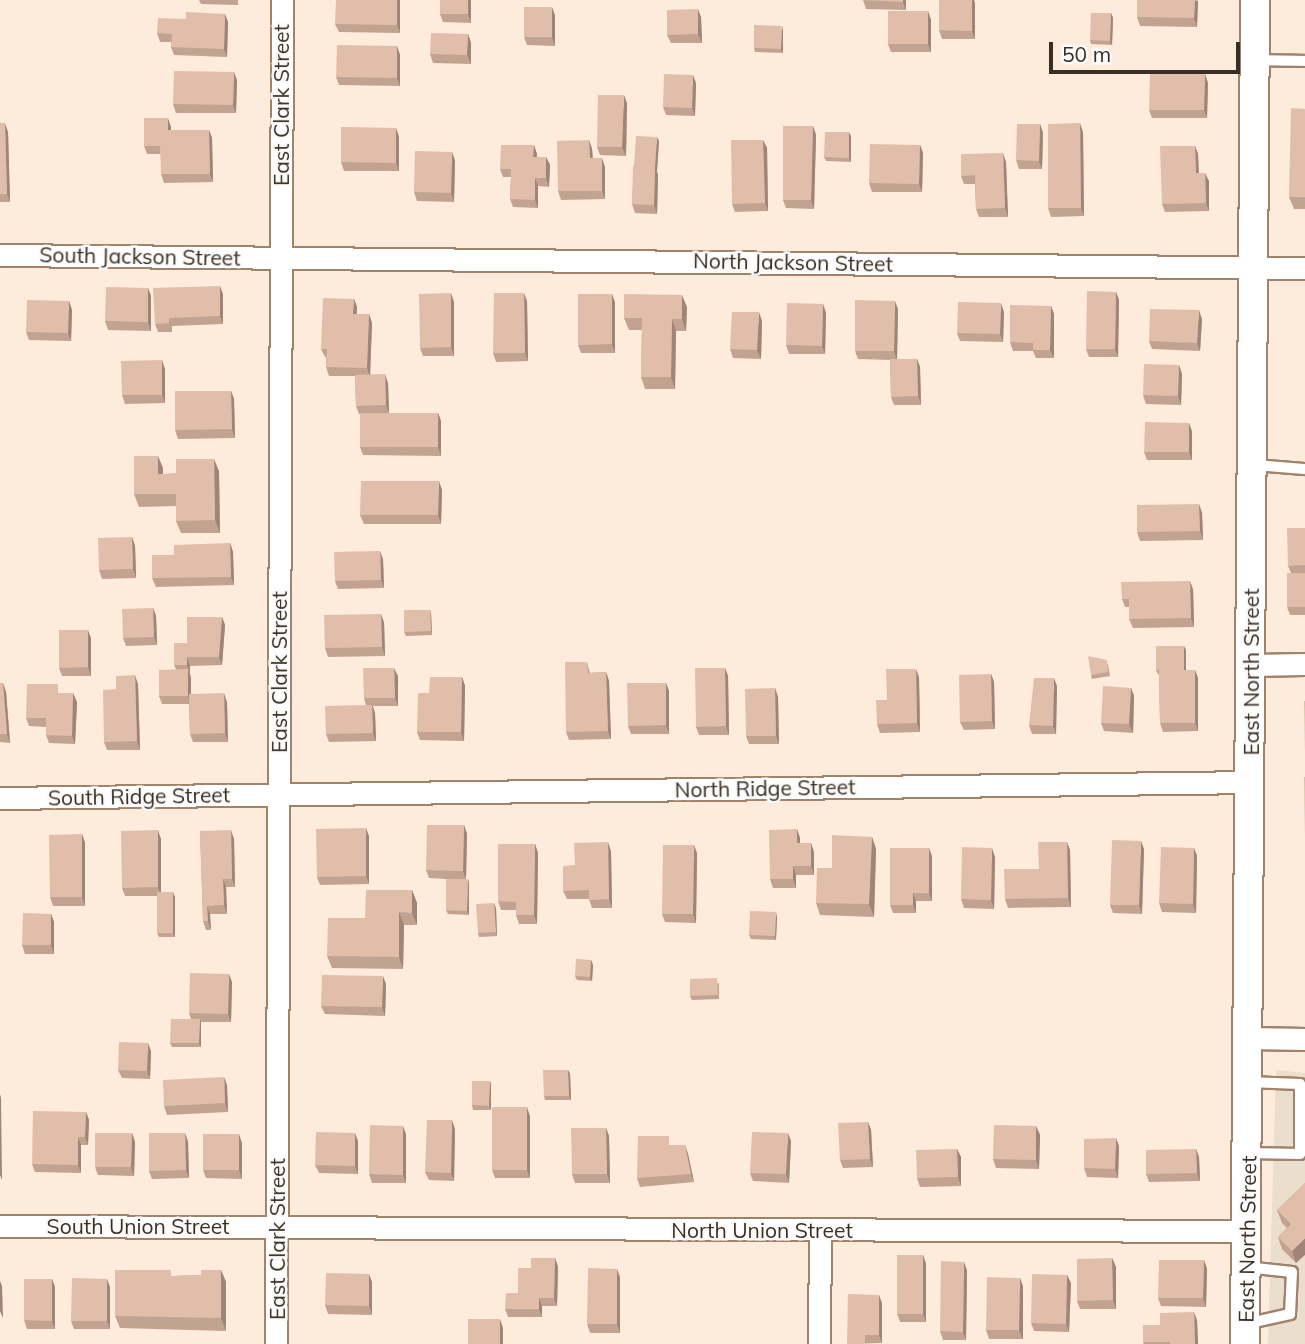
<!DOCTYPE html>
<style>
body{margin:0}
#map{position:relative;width:1305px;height:1344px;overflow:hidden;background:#fdebdb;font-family:Mulish,sans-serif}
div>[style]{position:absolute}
.commercial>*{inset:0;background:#ecdecc}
.roads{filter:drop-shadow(2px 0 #a0836b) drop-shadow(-2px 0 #a0836b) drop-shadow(0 2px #a0836b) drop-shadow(0 -2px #a0836b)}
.service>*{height:10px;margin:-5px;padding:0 5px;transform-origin:5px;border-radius:5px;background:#fff}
.minor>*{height:21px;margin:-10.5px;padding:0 10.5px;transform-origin:10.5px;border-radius:10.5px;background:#fff}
.tertiary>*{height:28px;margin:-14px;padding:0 14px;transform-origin:14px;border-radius:14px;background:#fff}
.wall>*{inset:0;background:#c2a392}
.shaded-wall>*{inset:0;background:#9e8577}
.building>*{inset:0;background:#e1beaa}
span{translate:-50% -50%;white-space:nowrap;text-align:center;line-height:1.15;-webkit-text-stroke:5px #fbfbfb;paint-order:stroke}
.street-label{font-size:21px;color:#392e23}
.scale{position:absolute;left:1049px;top:42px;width:191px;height:32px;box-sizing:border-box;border:4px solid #392e23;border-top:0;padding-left:9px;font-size:21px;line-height:24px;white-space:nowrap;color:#392e23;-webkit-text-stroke:5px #fbfbfb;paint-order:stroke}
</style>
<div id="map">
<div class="commercial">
<i style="clip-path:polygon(1276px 1070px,1305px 1073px,1305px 1344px,1268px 1344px)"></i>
</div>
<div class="roads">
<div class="service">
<i style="left:1255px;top:60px;width:50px;rotate:1.1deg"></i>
<i style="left:1254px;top:465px;width:51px;rotate:4.5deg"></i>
<i style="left:1248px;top:1082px;width:52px;rotate:2.2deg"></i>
<i style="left:1300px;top:1084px;width:70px;rotate:90deg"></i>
<i style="left:1300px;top:1154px;width:51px;rotate:-178.9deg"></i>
<i style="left:1246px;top:1267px;width:46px;rotate:6.2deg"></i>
<i style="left:1292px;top:1272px;width:42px;rotate:92.7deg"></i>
<i style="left:1290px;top:1314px;width:45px;rotate:167.2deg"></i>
</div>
<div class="minor">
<i style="left:0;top:255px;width:1305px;rotate:0.57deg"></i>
<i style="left:1251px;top:665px;width:54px;rotate:-1.1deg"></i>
<i style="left:0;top:798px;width:1251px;rotate:-0.73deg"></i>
<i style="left:1249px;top:1038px;width:56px;rotate:1deg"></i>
<i style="left:0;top:1226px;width:1247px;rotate:0.23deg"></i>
<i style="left:276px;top:1344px;width:1344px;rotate:-89.74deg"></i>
<i style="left:819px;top:1344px;width:113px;rotate:-89.5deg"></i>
</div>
<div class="tertiary">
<i style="left:1245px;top:1344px;width:1344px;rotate:-89.57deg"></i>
</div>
</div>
<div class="wall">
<i style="clip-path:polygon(199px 0,238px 0,238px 5px,201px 4px)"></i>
<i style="clip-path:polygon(400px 0,400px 33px,339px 32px,335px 24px)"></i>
<i style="clip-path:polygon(440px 0,471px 0,471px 23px,443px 22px,440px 14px)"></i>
<i style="clip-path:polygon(863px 0,906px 0,906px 10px,866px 9px)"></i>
<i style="clip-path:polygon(939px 0,974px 0,975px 4px,975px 39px,942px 39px,939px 30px)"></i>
<i style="clip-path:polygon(1198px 1px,1197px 27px,1140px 26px,1137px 17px)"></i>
<i style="clip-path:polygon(928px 11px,931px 20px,931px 52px,891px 52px,888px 44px)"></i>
<i style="clip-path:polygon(1111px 13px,1113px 18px,1112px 45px,1091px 44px,1090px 40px)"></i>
<i style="clip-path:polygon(225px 14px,228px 22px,227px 57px,174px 55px,171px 47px,171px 42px,160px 42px,157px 33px,186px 19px)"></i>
<i style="clip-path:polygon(555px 15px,555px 46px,527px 45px,524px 37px)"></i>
<i style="clip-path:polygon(701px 17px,702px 43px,671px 43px,667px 35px)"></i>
<i style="clip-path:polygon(783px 30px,783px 53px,755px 52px,754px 48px)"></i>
<i style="clip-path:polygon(468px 34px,471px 43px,471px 64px,433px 63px,430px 54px)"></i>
<i style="clip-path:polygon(397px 46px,400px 55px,400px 86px,339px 85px,336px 77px)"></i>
<i style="clip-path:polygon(1205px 74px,1208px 83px,1207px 118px,1152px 118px,1149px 110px)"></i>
<i style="clip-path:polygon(237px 80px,236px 113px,176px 113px,173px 104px)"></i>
<i style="clip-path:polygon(696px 83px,695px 116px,666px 115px,663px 107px)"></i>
<i style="clip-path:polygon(627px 103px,626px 156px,600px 155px,597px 147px)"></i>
<i style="clip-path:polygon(1305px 109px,1305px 209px,1294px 209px,1289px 197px)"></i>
<i style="clip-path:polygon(0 123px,8px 132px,10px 202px,0 202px)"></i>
<i style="clip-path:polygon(1040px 124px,1043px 133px,1042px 169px,1019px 169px,1016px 160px)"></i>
<i style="clip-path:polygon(813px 126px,816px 135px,814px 209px,786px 208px,783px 200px)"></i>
<i style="clip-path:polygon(171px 127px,171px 130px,209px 130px,212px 138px,213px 182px,164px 183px,161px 174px,161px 154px,147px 154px,144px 146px)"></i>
<i style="clip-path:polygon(396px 128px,399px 137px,399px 171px,344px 171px,341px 162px)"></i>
<i style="clip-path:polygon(1083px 132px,1084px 216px,1051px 217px,1048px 208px)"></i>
<i style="clip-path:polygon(851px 136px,851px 162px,826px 161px,824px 157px)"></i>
<i style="clip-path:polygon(589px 140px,592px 149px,593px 158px,605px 167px,605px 199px,561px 200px,558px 191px)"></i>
<i style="clip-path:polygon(763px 140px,767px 148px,768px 211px,735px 212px,732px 204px)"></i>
<i style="clip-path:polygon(659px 141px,657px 171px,658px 175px,657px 214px,635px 213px,632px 204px,634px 166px)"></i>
<i style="clip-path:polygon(534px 145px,537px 157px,546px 157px,550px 165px,549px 187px,538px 186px,538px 208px,513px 207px,510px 199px,511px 177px,503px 177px,500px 169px)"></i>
<i style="clip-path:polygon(920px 145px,923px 153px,922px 192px,872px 192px,869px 183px)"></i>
<i style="clip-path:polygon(1195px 146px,1198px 154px,1199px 173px,1209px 181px,1209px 211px,1165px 212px,1162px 204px)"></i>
<i style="clip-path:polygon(455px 160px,454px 202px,417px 201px,414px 192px)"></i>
<i style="clip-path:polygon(1006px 162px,1008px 217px,979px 217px,976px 209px,975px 184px,964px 184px,961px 176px)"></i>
<i style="clip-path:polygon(148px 288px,151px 296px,151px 331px,108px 330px,105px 321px)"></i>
<i style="clip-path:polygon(1116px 292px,1119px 300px,1118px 357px,1089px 357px,1086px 349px)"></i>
<i style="clip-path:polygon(223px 294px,223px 324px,172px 326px,172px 332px,158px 332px,155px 324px)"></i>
<i style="clip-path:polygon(354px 299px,357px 307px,357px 314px,369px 314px,372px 323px,370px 374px,388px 383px,389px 413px,438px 413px,441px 421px,441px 456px,363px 455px,360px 447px,360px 414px,359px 414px,356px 406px,355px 376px,329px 376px,326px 367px,326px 357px,325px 357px,321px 349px)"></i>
<i style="clip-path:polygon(69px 301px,72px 310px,71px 341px,29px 340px,26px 332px)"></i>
<i style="clip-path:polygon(527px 301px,528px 361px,496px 362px,493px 353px)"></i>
<i style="clip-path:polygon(454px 302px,454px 356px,423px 356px,420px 348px)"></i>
<i style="clip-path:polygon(615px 302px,615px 353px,581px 353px,578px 345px)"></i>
<i style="clip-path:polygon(823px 304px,826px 313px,825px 354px,789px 354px,786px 345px)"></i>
<i style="clip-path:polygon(1051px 306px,1054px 314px,1054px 358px,1036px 358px,1033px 351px,1013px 351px,1010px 342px)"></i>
<i style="clip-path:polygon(687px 307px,686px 331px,676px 331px,675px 389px,645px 389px,641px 377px,642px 330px,629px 330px,624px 318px)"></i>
<i style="clip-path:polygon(898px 309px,897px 359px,917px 359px,920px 367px,921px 405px,894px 405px,891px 397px,890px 360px,858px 359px,855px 351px)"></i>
<i style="clip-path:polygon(1004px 312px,1003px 342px,960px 341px,957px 333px)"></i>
<i style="clip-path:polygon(1202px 319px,1200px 351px,1152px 349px,1149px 341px)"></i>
<i style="clip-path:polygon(762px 321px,761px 359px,733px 358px,730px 349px)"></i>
<i style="clip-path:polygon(1179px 365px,1182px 374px,1181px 405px,1146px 404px,1143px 395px)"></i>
<i style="clip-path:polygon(165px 369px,165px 403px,125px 404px,122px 395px)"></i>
<i style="clip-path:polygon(231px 391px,234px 399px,235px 438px,178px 439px,175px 430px)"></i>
<i style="clip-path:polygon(1192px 431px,1192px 460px,1147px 460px,1144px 452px)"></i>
<i style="clip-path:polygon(163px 468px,163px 474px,219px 471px,220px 533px,181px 533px,176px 521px,176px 506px,139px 507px,134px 494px)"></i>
<i style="clip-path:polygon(442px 490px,441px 524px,364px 524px,360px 515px)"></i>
<i style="clip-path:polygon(1199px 504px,1202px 513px,1203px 540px,1140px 541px,1137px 532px)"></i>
<i style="clip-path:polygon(1305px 528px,1305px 615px,1290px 615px,1287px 607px,1291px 573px,1288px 566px)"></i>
<i style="clip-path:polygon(132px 537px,135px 546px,136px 578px,102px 579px,99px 570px)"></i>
<i style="clip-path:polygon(230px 543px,233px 552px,234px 585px,156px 587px,152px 578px)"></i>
<i style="clip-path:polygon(383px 559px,384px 588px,338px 589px,335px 581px)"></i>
<i style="clip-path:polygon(1193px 589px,1194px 627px,1133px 628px,1129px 619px,1129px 607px,1125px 607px,1122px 599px)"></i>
<i style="clip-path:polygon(153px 608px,156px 616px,157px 645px,126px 646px,123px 638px)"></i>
<i style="clip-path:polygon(430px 610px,431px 614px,432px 635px,406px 636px,404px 632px)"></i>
<i style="clip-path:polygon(222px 617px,225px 625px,222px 665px,190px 666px,190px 673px,191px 678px,191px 694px,227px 702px,228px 742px,193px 742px,190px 734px,189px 704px,162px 704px,159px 696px,176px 669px,174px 665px,187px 643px)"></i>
<i style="clip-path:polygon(384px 622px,385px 656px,328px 657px,325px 648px)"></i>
<i style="clip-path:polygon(91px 638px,91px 676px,62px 676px,59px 668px)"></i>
<i style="clip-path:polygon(1186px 650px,1186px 670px,1195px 670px,1198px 678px,1198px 731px,1163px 732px,1160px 723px,1159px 674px,1158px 674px,1156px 670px)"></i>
<i style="clip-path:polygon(587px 662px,590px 673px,606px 672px,609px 681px,611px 739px,569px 740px,566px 732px)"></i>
<i style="clip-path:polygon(1108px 664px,1110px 676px,1092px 679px,1091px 675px)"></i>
<i style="clip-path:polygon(725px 668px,728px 676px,729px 735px,699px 735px,696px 727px)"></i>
<i style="clip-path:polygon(991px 674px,994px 682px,995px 729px,964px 730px,960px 722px)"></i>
<i style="clip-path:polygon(398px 676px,398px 706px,373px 706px,375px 713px,376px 741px,329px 742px,326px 734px,366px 705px,364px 698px)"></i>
<i style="clip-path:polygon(462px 677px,465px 686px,464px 741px,420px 740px,417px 732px,429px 693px)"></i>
<i style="clip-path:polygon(919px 677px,920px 732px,880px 733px,877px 724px,887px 700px)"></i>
<i style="clip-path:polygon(0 683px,3px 683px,6px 692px,10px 743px,0 742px)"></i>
<i style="clip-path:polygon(666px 683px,669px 691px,669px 734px,631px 734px,628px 726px)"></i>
<i style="clip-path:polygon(138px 684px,140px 750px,107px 750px,104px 742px,116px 689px)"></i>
<i style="clip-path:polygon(1057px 686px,1056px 734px,1032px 734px,1029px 725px)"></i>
<i style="clip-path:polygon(775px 688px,778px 697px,779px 744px,749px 744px,746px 736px)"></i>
<i style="clip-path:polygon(1131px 688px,1134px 696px,1133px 733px,1104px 731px,1101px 723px)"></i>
<i style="clip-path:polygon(61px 693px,77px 702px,75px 744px,49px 743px,46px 735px,46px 727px,29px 726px,26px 718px)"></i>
<i style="clip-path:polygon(464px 825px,467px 834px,466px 879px,468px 879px,469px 883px,469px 915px,448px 914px,446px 910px,446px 879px,429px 878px,426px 870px)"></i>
<i style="clip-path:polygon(797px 829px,800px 838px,800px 843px,811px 843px,814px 852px,814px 875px,796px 875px,796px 888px,773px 888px,770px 879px)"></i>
<i style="clip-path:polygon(200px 831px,234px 839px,235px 887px,226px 887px,227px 914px,210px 914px,211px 930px,206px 930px,203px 921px)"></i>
<i style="clip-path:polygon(82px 834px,85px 843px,85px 906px,53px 906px,50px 897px)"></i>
<i style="clip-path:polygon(369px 836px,369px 884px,320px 885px,317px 877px)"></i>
<i style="clip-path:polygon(872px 837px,876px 849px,874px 917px,820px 915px,816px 903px,832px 868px)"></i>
<i style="clip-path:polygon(161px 839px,161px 892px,175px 897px,175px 937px,159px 937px,157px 933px,157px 896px,125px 896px,122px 888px)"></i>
<i style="clip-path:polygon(535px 844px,538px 853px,537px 924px,519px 924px,516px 915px,516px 910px,501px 910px,498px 901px)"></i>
<i style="clip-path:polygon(1194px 848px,1197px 856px,1196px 913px,1162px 912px,1159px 903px)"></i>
<i style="clip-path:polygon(1144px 849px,1142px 914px,1113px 913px,1110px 905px)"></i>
<i style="clip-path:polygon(1070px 850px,1071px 907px,1008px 908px,1005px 899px,1039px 869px)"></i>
<i style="clip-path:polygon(611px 851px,612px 908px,592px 908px,589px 899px,567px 899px,563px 891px,575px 865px)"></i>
<i style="clip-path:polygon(697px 853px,696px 923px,665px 922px,662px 914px)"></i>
<i style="clip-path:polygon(932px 856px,932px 901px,916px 901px,916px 913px,893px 913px,890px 905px)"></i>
<i style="clip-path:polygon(995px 857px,994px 909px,964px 908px,961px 899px)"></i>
<i style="clip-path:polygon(412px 890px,417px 903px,417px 925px,404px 925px,403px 969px,332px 968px,327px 956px,365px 918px)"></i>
<i style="clip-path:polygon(496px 908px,497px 936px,479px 937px,478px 933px)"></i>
<i style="clip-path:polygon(51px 914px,54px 922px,54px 954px,25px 954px,22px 945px)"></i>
<i style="clip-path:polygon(777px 917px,776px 940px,751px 939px,749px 935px)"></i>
<i style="clip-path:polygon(591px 960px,593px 965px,592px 981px,577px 980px,575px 976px)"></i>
<i style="clip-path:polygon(232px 982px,231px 1022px,201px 1022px,201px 1047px,172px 1047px,170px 1043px,191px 1019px,189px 1013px)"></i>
<i style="clip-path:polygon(719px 983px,719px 999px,692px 1000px,690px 996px)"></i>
<i style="clip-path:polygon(386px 984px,385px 1016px,325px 1014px,321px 1006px)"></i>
<i style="clip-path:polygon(151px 1051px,150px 1079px,122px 1078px,118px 1070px)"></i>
<i style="clip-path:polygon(568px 1070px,570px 1074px,571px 1100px,545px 1100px,544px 1096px)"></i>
<i style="clip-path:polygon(490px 1081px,491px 1085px,491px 1110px,473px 1110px,472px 1105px)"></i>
<i style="clip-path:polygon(227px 1085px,228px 1112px,167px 1115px,164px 1106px)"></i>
<i style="clip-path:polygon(86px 1112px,89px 1120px,88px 1145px,81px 1145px,81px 1173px,35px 1172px,32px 1164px)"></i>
<i style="clip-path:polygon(530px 1116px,530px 1178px,495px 1178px,492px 1170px)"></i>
<i style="clip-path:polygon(868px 1122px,871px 1130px,873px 1167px,843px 1168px,840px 1160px)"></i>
<i style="clip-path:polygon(1036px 1126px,1040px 1135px,1039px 1169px,996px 1168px,993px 1159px)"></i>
<i style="clip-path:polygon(606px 1128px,609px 1136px,610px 1183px,575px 1183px,572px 1174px)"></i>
<i style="clip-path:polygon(455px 1129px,454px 1181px,429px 1180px,425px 1172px)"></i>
<i style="clip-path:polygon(132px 1133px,135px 1142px,134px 1176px,98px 1175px,95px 1167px)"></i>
<i style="clip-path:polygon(406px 1134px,406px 1183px,372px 1183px,369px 1174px)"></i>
<i style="clip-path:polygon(188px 1141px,189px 1178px,152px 1179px,149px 1171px)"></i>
<i style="clip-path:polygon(358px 1141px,358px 1174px,319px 1173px,315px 1165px)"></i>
<i style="clip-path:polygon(791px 1141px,789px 1183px,753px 1181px,750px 1173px)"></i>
<i style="clip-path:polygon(242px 1143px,242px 1179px,206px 1178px,203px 1170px)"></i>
<i style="clip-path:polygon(672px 1145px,685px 1145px,688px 1154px,694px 1182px,640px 1187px,637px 1178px)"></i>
<i style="clip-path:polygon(1119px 1146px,1118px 1178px,1087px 1177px,1084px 1168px)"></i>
<i style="clip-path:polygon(957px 1149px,961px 1157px,961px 1186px,920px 1187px,917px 1178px)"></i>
<i style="clip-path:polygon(1196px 1149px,1199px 1157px,1200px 1181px,1149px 1182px,1146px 1174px)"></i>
<i style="clip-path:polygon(1305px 1183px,1296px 1263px,1282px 1249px,1278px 1237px,1287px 1228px,1282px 1223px,1277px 1210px)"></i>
<i style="clip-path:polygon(923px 1255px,926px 1264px,926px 1322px,900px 1322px,897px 1314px)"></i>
<i style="clip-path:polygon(555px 1258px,558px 1267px,557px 1306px,542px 1306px,542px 1317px,508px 1317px,505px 1309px,518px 1293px,531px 1268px)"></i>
<i style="clip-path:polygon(1112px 1258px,1116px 1267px,1116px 1309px,1080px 1309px,1077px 1301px)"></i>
<i style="clip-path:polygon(1204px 1260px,1207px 1269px,1206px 1307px,1161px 1306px,1158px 1298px)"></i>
<i style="clip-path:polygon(221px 1270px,226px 1282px,226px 1331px,120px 1328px,115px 1316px,174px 1276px,201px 1275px)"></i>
<i style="clip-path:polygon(967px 1270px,966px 1340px,943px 1340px,940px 1331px)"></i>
<i style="clip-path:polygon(1067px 1275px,1071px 1283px,1069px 1332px,1034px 1331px,1031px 1323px)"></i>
<i style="clip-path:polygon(620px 1277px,620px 1333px,590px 1333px,587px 1324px)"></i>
<i style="clip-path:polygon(52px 1279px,55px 1287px,55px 1329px,27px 1329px,24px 1320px)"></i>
<i style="clip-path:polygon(372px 1282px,372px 1315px,328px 1314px,325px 1305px)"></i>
<i style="clip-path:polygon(1023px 1286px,1023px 1339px,989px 1339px,986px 1330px)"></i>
<i style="clip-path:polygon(110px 1287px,110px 1329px,74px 1329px,71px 1321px)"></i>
<i style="clip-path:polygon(882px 1303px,882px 1343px,847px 1344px)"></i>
<i style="clip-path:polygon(1197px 1320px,1198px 1344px,1144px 1344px,1143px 1342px)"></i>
</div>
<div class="shaded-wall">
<i style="clip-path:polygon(397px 0,400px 0,400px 33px,397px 25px)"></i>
<i style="clip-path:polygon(468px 0,471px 0,471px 23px,468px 14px)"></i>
<i style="clip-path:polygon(903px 0,906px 0,906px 10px,903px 2px)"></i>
<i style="clip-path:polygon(972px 0,974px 0,975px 4px,975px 39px,972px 31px)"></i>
<i style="clip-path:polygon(1195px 0,1198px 1px,1197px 27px,1194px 18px)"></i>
<i style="clip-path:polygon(552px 7px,555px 15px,555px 46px,552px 37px)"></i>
<i style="clip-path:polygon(698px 9px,701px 17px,702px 43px,698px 34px)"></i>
<i style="clip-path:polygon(928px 11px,931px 20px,931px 52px,928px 44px)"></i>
<i style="clip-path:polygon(1111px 13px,1113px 18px,1112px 45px,1110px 41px)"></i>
<i style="clip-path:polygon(225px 14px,228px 22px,227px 57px,224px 49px)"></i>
<i style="clip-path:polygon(782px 26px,783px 30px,783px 53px,781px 49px)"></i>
<i style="clip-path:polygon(468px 34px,471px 43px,471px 64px,467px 55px)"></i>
<i style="clip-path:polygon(397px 46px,400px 55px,400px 86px,397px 78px)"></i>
<i style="clip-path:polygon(234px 72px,237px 80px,236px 113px,233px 105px)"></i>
<i style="clip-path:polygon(1205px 74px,1208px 83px,1207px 118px,1204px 110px)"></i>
<i style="clip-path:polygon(693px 75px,696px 83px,695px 116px,692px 108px)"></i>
<i style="clip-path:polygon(624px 95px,627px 103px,626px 156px,622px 147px)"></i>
<i style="clip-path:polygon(168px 118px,171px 127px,171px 139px,168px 130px)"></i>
<i style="clip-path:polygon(5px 123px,8px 132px,10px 202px,7px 194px)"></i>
<i style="clip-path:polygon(1080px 123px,1083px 132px,1084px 216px,1081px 208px)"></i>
<i style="clip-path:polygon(1040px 124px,1043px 133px,1042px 169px,1039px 161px)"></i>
<i style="clip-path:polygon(813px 126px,816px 135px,814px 209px,811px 200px)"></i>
<i style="clip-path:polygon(396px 128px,399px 137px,399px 171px,396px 163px)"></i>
<i style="clip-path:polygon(209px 130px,212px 138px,213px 182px,210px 174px)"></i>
<i style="clip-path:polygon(849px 132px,851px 136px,851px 162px,849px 158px)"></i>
<i style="clip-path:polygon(657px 137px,659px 141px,657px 171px,655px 167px)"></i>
<i style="clip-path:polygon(589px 140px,592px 149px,593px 167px,590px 158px)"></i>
<i style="clip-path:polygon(763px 140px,767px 148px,768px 211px,765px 203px)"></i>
<i style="clip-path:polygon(534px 145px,537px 154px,536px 165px,533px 157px)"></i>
<i style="clip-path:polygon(920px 145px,923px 153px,922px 192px,919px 184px)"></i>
<i style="clip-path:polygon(1195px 146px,1198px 154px,1199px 182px,1196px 173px)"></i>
<i style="clip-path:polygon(452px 152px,455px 160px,454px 202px,451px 193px)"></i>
<i style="clip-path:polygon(1003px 153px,1006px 162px,1008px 217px,1005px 208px)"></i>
<i style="clip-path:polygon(546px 157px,550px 165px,549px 187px,546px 178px)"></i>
<i style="clip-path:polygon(602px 158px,605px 167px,605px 199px,602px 191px)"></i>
<i style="clip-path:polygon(655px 166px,658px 175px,657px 214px,654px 205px)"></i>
<i style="clip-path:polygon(1205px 173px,1209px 181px,1209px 211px,1206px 203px)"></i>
<i style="clip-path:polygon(535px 178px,538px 186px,538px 208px,535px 200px)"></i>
<i style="clip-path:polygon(220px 286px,223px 294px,223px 324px,220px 316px)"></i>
<i style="clip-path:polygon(148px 288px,151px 296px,151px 331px,148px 322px)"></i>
<i style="clip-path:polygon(1116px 292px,1119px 300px,1118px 357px,1115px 349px)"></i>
<i style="clip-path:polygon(451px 293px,454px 302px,454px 356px,451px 347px)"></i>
<i style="clip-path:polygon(524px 293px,527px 301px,528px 361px,525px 353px)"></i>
<i style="clip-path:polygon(612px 294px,615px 302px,615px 353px,612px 344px)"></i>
<i style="clip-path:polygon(682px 295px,687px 307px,686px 331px,682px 319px)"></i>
<i style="clip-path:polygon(354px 299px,357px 307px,356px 323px,353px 314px)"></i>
<i style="clip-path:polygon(69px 301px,72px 310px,71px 341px,68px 333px)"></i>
<i style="clip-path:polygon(895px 301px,898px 309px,897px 360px,894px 351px)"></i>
<i style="clip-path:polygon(1001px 303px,1004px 312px,1003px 342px,1000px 334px)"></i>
<i style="clip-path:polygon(823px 304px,826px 313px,825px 354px,822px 346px)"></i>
<i style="clip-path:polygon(1051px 306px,1054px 314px,1054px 358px,1050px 350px)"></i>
<i style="clip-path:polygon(1199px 310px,1202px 319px,1200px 351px,1197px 343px)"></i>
<i style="clip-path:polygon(759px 312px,762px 321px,761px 359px,757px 350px)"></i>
<i style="clip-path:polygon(369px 314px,372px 323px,370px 377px,367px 368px)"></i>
<i style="clip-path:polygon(672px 319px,676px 331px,675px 389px,671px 377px)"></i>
<i style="clip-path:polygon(917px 359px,920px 367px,921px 405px,918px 396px)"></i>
<i style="clip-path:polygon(162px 360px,165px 369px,165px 403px,162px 395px)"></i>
<i style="clip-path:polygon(1179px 365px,1182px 374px,1181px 405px,1178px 396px)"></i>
<i style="clip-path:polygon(385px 374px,388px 383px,389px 413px,386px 405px)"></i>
<i style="clip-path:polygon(231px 391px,234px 399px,235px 438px,232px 429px)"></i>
<i style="clip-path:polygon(438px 413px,441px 421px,441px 456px,438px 447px)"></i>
<i style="clip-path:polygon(1189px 423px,1192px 431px,1192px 460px,1189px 452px)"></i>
<i style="clip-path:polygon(158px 456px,163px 468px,163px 486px,158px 474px)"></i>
<i style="clip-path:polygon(214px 459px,219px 471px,220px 533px,215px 520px)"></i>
<i style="clip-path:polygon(439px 481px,442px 490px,441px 524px,438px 515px)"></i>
<i style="clip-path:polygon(1199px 504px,1202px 513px,1203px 540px,1200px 531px)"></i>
<i style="clip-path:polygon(132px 537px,135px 546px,136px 578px,133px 569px)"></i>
<i style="clip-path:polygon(230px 543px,233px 552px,234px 585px,231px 577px)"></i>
<i style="clip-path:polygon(380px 551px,383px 559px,384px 588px,381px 580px)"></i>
<i style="clip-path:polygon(1190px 581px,1193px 589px,1194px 627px,1191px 618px)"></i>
<i style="clip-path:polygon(153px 608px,156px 616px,157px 645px,154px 637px)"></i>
<i style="clip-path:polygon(430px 610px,431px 614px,432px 635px,431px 631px)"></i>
<i style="clip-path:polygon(381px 614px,384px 622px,385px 656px,382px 647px)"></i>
<i style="clip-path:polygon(222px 617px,225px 625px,222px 665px,219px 657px)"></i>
<i style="clip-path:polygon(88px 630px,91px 638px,91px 676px,88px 667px)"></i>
<i style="clip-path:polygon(1184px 646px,1186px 650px,1186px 674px,1184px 670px)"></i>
<i style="clip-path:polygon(187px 657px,190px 666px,190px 673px,187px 665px)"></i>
<i style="clip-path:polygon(394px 668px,398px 676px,398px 706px,395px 698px)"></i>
<i style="clip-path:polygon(725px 668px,728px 676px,729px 735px,726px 726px)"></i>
<i style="clip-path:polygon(188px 669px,191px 678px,191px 704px,188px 696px)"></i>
<i style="clip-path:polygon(916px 669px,919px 677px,920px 732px,917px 723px)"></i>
<i style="clip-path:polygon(1195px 670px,1198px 678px,1198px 731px,1195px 723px)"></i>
<i style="clip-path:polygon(606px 672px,609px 681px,611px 739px,608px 731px)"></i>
<i style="clip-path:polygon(991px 674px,994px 682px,995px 729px,992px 721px)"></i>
<i style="clip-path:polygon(135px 675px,138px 684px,140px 750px,137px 741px)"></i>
<i style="clip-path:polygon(462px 677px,465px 686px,464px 741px,461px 732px)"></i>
<i style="clip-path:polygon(1054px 678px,1057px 686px,1056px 734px,1053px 726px)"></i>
<i style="clip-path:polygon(3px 683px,6px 692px,10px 743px,7px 734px)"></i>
<i style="clip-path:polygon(666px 683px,669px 691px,669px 734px,666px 725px)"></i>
<i style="clip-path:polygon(775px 688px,778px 697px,779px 744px,776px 736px)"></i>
<i style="clip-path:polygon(1131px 688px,1134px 696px,1133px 733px,1129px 724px)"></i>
<i style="clip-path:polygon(73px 693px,77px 702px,75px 744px,72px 736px)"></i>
<i style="clip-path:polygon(224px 693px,227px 702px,228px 742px,225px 733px)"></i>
<i style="clip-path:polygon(372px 705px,375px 713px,376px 741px,373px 733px)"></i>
<i style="clip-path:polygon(464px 825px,467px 834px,466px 879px,463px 871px)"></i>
<i style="clip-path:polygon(366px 828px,369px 836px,369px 884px,366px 876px)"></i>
<i style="clip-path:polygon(797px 829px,800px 838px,800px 852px,797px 843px)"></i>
<i style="clip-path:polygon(158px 830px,161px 839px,161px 896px,158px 887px)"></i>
<i style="clip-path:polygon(231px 830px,234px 839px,235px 887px,232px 879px)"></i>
<i style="clip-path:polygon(82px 834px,85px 843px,85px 906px,82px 897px)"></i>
<i style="clip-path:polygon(872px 837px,876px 849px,874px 917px,869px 904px)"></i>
<i style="clip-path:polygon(1141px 841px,1144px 849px,1142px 914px,1139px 905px)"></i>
<i style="clip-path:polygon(608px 842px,611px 851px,612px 908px,609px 899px)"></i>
<i style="clip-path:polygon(1067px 842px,1070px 850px,1071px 907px,1068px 898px)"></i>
<i style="clip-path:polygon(811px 843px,814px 852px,814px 875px,811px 866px)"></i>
<i style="clip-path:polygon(535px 844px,538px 853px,537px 924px,534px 915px)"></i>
<i style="clip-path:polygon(694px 845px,697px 853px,696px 923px,693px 914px)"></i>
<i style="clip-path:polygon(929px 848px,932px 856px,932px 901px,929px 893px)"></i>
<i style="clip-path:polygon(992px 848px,995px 857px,994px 909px,991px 900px)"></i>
<i style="clip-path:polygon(1194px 848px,1197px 856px,1196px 913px,1193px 904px)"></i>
<i style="clip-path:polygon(793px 866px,796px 875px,796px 888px,793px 879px)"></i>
<i style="clip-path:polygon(223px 879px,226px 887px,227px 914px,224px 905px)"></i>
<i style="clip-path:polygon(468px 879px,469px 883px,469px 915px,467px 911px)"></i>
<i style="clip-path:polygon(412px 890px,417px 903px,417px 925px,412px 913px)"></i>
<i style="clip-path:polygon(173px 892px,175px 897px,175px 937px,173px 933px)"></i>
<i style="clip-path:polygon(913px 893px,916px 901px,916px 913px,913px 905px)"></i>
<i style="clip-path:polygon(494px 903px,496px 908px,497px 936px,496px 932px)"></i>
<i style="clip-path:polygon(207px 906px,210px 914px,211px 930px,208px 921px)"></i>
<i style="clip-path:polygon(399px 912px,404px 925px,403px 969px,399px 957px)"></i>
<i style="clip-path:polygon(776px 912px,777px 917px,776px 940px,775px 936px)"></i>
<i style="clip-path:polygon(51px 914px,54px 922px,54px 954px,51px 945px)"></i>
<i style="clip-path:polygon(591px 960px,593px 965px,592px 981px,590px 977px)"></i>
<i style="clip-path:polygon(229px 974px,232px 982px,231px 1022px,228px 1014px)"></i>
<i style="clip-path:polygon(383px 976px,386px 984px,385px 1016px,382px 1007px)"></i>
<i style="clip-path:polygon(200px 1019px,201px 1023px,201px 1047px,199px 1043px)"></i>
<i style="clip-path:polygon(148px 1043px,151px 1051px,150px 1079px,147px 1071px)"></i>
<i style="clip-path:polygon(568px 1070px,570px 1074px,571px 1100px,569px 1096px)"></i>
<i style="clip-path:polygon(224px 1077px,227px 1085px,228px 1112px,225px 1103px)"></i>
<i style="clip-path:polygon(490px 1081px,491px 1085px,491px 1110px,489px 1106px)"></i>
<i style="clip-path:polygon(0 1094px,1px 1098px,2px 1180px,0 1175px)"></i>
<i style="clip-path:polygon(527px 1107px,530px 1116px,530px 1178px,527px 1170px)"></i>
<i style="clip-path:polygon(86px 1112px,89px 1120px,88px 1145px,85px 1137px)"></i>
<i style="clip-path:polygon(452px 1120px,455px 1129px,454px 1181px,451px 1173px)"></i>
<i style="clip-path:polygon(868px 1122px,871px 1130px,873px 1167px,870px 1159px)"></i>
<i style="clip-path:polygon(403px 1126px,406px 1134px,406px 1183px,403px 1175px)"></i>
<i style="clip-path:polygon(1036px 1126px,1040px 1135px,1039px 1169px,1036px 1160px)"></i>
<i style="clip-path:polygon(606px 1128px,609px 1136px,610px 1183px,607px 1174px)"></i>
<i style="clip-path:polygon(132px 1133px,135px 1142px,134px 1176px,131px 1167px)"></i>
<i style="clip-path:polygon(185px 1133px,188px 1141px,189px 1178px,186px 1170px)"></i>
<i style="clip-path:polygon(355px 1133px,358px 1141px,358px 1174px,355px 1166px)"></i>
<i style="clip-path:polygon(788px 1133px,791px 1141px,789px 1183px,786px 1174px)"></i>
<i style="clip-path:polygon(239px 1134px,242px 1143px,242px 1179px,239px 1170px)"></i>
<i style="clip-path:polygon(78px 1137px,81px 1145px,81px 1173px,78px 1165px)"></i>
<i style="clip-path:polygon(1116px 1138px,1119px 1146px,1118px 1178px,1115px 1169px)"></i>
<i style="clip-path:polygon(685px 1145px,688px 1154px,694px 1182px,691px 1174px)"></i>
<i style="clip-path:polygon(957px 1149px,961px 1157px,961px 1186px,958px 1177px)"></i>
<i style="clip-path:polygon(1196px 1149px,1199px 1157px,1200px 1181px,1197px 1173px)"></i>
<i style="clip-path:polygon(1305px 1238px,1305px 1255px,1296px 1263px,1292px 1251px)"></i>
<i style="clip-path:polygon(923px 1255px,926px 1264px,926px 1322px,923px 1314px)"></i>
<i style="clip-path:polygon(555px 1258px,558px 1267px,557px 1306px,554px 1298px)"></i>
<i style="clip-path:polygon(1112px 1258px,1116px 1267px,1116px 1309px,1113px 1300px)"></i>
<i style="clip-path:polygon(1204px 1260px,1207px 1269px,1206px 1307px,1203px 1298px)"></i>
<i style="clip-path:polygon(964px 1262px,967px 1270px,966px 1340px,963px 1332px)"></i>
<i style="clip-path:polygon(617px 1269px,620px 1277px,620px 1333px,617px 1324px)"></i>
<i style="clip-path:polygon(221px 1270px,226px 1282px,226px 1331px,221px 1318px)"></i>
<i style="clip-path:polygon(369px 1274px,372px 1282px,372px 1315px,369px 1306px)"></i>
<i style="clip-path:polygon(1067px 1275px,1071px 1283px,1069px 1332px,1066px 1324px)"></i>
<i style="clip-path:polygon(1020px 1278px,1023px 1286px,1023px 1339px,1019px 1330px)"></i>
<i style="clip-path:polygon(52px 1279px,55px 1287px,55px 1329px,52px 1321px)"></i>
<i style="clip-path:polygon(107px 1279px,110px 1287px,110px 1329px,107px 1321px)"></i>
<i style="clip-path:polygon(0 1281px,2px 1286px,3px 1318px,0 1311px)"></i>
<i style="clip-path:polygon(879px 1295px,882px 1303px,882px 1343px,879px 1335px)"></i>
<i style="clip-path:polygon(539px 1298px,542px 1306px,542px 1317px,539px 1309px)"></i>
<i style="clip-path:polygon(1194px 1312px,1197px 1320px,1198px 1344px,1195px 1344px)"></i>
<i style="clip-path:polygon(500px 1319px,503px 1328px,503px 1344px,500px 1344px)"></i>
</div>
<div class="building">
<i style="clip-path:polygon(336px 0,397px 0,397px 25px,335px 24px)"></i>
<i style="clip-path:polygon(440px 0,468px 0,468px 14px,440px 14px)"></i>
<i style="clip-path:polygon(863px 0,903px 0,903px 2px)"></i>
<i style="clip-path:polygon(939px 0,972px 0,972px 31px,939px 30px)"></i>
<i style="clip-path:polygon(1137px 0,1195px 0,1194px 18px,1137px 17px)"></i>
<i style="clip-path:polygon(524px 7px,552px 7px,552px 37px,524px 37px)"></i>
<i style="clip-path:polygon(698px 9px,698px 34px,667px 35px,667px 10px)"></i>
<i style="clip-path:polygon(888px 11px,928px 11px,928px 44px,888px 44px)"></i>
<i style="clip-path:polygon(186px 12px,225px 14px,224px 49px,171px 47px,172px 34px,157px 33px,158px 18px,186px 19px)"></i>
<i style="clip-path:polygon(1091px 13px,1111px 13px,1110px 41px,1090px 40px)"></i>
<i style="clip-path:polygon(754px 25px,782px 26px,781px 49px,754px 48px)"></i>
<i style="clip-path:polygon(431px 33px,468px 34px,467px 55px,430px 54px)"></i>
<i style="clip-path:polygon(337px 45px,397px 46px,397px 78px,336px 77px)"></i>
<i style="clip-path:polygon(174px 71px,234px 72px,233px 105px,173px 104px)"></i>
<i style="clip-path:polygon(664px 74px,693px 75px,692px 108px,663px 107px)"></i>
<i style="clip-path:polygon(1150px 74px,1205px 74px,1204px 110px,1149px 110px)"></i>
<i style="clip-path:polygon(598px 95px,624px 95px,622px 147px,597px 147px)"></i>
<i style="clip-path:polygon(1291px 108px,1305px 109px,1305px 197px,1289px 197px)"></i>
<i style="clip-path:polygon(144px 118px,168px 118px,168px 130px,209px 130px,210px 174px,161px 174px,160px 146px,144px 146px)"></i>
<i style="clip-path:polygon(0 123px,5px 123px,7px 194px,0 194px)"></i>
<i style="clip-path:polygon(1080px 123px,1081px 208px,1048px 208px,1048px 124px)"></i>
<i style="clip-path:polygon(1017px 124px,1040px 124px,1039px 161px,1016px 160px)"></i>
<i style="clip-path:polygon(783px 126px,813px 126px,811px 200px,783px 200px)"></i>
<i style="clip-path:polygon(341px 127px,396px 128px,396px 163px,341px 162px)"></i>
<i style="clip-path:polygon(825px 132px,849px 132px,849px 158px,824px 157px)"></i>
<i style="clip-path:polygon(636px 136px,657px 137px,655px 167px,634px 166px)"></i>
<i style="clip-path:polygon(589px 140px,590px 158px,602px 158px,602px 191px,558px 191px,557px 141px)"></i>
<i style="clip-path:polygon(731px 140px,763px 140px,765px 203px,732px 204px)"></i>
<i style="clip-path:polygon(870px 144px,920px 145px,919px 184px,869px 183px)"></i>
<i style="clip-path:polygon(501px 145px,534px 145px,533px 157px,546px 157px,546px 178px,535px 178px,535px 200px,510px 199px,511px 169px,500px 169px)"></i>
<i style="clip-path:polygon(1160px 146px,1195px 146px,1196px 173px,1205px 173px,1206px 203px,1162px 204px)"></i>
<i style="clip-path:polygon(415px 151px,452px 152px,451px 193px,414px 192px)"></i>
<i style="clip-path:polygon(1003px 153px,1005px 208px,976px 209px,975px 175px,961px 176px,961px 154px)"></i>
<i style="clip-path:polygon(633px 166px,655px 166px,654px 205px,632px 204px)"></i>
<i style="clip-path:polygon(220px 286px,220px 316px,169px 318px,169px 323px,155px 324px,153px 288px)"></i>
<i style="clip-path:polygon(106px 287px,148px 288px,148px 322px,105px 321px)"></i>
<i style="clip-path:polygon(1087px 291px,1116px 292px,1115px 349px,1086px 349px)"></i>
<i style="clip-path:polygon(451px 293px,451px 347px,420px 348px,419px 294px)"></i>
<i style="clip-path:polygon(494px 293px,524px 293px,525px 353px,493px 353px)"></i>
<i style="clip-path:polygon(578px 294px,612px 294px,612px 344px,578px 345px)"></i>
<i style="clip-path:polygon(624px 294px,682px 295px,682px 319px,672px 319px,671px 377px,641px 377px,642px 318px,624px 318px)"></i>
<i style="clip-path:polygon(323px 298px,354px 299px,353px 314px,369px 314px,367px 368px,326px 367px,327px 349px,321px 349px)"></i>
<i style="clip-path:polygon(27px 300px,69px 301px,68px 333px,26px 332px)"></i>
<i style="clip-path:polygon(855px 300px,895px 301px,894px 351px,855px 351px)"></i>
<i style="clip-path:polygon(958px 302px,1001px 303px,1000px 334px,957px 333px)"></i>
<i style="clip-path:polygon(787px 303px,823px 304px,822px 346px,786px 345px)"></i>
<i style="clip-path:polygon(1010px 305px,1051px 306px,1050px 350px,1033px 350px,1033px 343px,1010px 342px)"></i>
<i style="clip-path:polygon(1150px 309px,1199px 310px,1197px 343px,1149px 341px)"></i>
<i style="clip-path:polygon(732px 312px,759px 312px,757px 350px,730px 349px)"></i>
<i style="clip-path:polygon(890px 359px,917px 359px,918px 396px,891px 397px)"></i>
<i style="clip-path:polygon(162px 360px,162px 395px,122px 395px,121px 361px)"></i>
<i style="clip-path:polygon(1144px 364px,1179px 365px,1178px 396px,1143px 395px)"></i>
<i style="clip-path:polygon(385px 374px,386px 405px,356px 406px,355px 375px)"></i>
<i style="clip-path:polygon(175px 391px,231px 391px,232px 429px,175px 430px)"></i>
<i style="clip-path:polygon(360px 413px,438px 413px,438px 447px,360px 447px)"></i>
<i style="clip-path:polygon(1145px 422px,1189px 423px,1189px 452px,1144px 452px)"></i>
<i style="clip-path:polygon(134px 456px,158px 456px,158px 474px,176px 474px,176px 459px,214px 459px,215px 520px,176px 521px,176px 494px,134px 494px)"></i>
<i style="clip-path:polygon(361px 481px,439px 481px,438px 515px,360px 515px)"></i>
<i style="clip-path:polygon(1199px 504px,1200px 531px,1137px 532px,1137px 505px)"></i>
<i style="clip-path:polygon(1287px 528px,1305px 528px,1305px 565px,1288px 566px)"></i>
<i style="clip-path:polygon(132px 537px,133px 569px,99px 570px,98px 538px)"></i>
<i style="clip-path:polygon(230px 543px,231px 577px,152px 578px,152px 555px,174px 555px,174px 545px)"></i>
<i style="clip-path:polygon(380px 551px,381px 580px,335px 581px,334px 552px)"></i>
<i style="clip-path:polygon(1287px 573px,1305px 573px,1305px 607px,1287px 607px)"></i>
<i style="clip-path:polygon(1190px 581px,1191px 618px,1129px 619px,1129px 599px,1122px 599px,1121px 582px)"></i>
<i style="clip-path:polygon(153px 608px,154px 637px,123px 638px,122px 609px)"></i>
<i style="clip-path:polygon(404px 610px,430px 610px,431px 631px,404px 632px)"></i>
<i style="clip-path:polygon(381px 614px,382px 647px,325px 648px,324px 615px)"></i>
<i style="clip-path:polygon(187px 617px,222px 617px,219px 657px,187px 657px,187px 665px,174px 665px,174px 643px,187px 643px)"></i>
<i style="clip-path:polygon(59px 630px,88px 630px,88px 667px,59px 668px)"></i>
<i style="clip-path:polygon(1156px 646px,1184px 646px,1184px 670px,1156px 670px)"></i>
<i style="clip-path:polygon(1088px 656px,1107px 660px,1108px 672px,1091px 675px)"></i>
<i style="clip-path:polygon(565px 662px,587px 662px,588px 673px,606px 672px,608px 731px,566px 732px)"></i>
<i style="clip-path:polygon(363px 668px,394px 668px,395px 698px,364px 698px)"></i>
<i style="clip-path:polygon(695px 668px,725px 668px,726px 726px,696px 727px)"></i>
<i style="clip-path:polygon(188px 669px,188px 696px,159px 696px,159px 670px)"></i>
<i style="clip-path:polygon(886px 669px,916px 669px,917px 723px,877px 724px,876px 700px,887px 700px)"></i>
<i style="clip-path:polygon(1159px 670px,1195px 670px,1195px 723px,1160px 723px)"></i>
<i style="clip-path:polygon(991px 674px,992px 721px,960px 722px,959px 675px)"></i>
<i style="clip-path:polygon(135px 675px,137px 741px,104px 742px,103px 690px,116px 689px,116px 676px)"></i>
<i style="clip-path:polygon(430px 677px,462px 677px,461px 732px,417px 732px,418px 693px,429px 693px)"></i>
<i style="clip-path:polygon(1034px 678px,1054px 678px,1053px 726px,1029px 725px)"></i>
<i style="clip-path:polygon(0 683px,3px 683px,7px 734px,0 734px)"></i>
<i style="clip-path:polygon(627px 683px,666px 683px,666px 725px,628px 726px)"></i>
<i style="clip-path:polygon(27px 684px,58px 684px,58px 693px,73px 693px,72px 736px,46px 735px,46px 718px,26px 718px)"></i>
<i style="clip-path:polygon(1103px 686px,1131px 688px,1129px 724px,1101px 723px)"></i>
<i style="clip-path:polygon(775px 688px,776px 736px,746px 736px,745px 689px)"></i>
<i style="clip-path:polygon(224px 693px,225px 733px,190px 734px,189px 694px)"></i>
<i style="clip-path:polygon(1304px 701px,1305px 701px,1305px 752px)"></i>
<i style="clip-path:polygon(372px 705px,373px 733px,326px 734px,325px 706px)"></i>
<i style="clip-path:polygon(1304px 777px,1305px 777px,1305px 837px)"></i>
<i style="clip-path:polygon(427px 825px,464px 825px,463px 871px,426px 870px)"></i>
<i style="clip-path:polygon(366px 828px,366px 876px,317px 877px,316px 829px)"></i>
<i style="clip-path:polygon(797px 829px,797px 843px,811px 843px,811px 866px,793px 866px,793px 879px,770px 879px,769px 830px)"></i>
<i style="clip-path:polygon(158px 830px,158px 887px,122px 888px,121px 831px)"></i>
<i style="clip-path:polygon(231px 830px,232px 879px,223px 879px,224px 905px,207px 906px,208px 921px,203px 921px,200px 831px)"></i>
<i style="clip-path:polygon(82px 834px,82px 897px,50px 897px,49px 835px)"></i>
<i style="clip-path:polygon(832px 835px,872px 837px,869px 904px,816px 903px,817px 868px,832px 868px)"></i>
<i style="clip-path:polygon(1112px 840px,1141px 841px,1139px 905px,1110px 905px)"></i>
<i style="clip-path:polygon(608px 842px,609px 899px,589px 900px,589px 890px,563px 891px,563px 866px,575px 865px,574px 843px)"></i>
<i style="clip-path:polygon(1038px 842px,1067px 842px,1068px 898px,1005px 899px,1004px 869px,1039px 869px)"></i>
<i style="clip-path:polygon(498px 844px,535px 844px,534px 915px,516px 915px,516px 902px,498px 901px)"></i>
<i style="clip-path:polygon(663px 845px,694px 845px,693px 914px,662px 914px)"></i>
<i style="clip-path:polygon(962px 847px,992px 848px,991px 900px,961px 899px)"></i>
<i style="clip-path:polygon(1161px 847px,1194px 848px,1193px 904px,1159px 903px)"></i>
<i style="clip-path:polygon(890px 848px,929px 848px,929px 893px,913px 893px,913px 905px,890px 905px)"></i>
<i style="clip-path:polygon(446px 879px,468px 879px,467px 911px,446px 910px)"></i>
<i style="clip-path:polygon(366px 890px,412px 890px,412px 913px,399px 912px,399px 957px,327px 956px,328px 918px,365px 918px)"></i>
<i style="clip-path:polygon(157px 892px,173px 892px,173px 933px,157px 933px)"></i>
<i style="clip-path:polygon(494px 903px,496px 932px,478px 933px,476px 904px)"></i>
<i style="clip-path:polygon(750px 911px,776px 912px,775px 936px,749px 935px)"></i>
<i style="clip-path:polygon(23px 913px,51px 914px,51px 945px,22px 945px)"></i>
<i style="clip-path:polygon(576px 959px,591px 960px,590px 977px,575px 976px)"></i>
<i style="clip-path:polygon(190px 973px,229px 974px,228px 1014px,189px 1013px)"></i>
<i style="clip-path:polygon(322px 975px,383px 976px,382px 1007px,321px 1006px)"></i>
<i style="clip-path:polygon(717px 978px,718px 995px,690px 996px,690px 979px)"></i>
<i style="clip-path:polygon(171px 1019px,200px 1019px,199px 1043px,170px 1043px)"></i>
<i style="clip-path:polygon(119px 1042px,148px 1043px,147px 1071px,118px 1070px)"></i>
<i style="clip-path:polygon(543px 1070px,568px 1070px,569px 1096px,544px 1096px)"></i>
<i style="clip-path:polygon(224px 1077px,225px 1103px,164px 1106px,163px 1080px)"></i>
<i style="clip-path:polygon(472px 1081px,490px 1081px,489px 1106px,472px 1105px)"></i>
<i style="clip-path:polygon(492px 1107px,527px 1107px,527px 1170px,492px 1170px)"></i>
<i style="clip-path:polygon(33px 1111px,86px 1112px,85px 1137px,78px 1137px,78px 1165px,32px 1164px)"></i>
<i style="clip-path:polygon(427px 1120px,452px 1120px,451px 1173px,425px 1172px)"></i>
<i style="clip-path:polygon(868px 1122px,870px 1159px,840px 1160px,838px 1123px)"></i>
<i style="clip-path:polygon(370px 1125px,403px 1126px,403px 1175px,369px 1174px)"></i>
<i style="clip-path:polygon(994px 1125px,1036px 1126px,1036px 1160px,993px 1159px)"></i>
<i style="clip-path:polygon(571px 1128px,606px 1128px,607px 1174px,572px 1174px)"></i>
<i style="clip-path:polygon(316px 1132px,355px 1133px,355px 1166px,315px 1165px)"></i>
<i style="clip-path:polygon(752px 1132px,788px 1133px,786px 1174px,750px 1173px)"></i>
<i style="clip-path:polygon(95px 1133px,132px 1133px,131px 1167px,95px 1167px)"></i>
<i style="clip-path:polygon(149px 1133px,185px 1133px,186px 1170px,149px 1171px)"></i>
<i style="clip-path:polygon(203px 1134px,239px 1134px,239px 1170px,203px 1170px)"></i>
<i style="clip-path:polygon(638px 1136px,669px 1136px,669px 1145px,685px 1145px,691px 1174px,637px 1178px)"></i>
<i style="clip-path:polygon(1116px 1138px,1115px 1169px,1084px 1168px,1084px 1139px)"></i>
<i style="clip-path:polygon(957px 1149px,958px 1177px,917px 1178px,916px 1150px)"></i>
<i style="clip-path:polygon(1196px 1149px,1197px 1173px,1146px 1174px,1146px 1150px)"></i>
<i style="clip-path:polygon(1305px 1183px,1305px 1238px,1292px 1251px,1278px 1237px,1291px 1224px,1277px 1210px)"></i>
<i style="clip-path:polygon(897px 1255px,923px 1255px,923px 1314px,897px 1314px)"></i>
<i style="clip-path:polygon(531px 1258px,555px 1258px,554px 1298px,539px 1298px,539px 1309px,505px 1309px,506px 1293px,518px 1293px,518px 1268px,531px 1268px)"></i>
<i style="clip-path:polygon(1112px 1258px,1113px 1300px,1077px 1301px,1077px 1259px)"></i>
<i style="clip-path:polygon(1159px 1260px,1204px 1260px,1203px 1298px,1158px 1298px)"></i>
<i style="clip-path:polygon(941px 1261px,964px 1262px,963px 1332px,940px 1331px)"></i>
<i style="clip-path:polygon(588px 1268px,617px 1269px,617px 1324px,587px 1324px)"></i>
<i style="clip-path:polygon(115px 1270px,171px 1270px,171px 1276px,201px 1275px,201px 1270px,221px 1270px,221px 1318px,115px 1316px)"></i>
<i style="clip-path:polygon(326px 1273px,369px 1274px,369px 1306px,325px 1305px)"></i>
<i style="clip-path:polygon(1032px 1274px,1067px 1275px,1066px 1324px,1031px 1323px)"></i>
<i style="clip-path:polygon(987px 1277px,1020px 1278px,1019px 1330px,986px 1330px)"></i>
<i style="clip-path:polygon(72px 1278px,107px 1279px,107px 1321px,71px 1321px)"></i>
<i style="clip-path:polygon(24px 1279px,52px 1279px,52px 1321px,24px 1320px)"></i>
<i style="clip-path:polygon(848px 1294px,879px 1295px,879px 1335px,865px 1335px,865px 1344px,847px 1344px)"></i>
<i style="clip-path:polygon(1194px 1312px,1195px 1344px,1170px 1344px,1170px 1342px,1143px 1342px,1143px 1325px,1160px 1325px,1160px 1313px)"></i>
<i style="clip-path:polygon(468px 1319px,500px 1319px,500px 1344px,468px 1344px)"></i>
</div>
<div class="street-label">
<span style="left:281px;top:105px;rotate:-90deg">East Clark Street</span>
<span style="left:140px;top:256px;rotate:1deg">South Jackson Street</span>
<span style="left:793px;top:262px;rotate:1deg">North Jackson Street</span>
<span style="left:279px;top:672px;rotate:-90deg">East Clark Street</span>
<span style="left:1251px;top:672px;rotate:-90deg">East North Street</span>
<span style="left:765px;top:788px;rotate:-1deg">North Ridge Street</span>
<span style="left:139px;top:796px;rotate:-1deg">South Ridge Street</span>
<span style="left:138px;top:1226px">South Union Street</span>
<span style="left:762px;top:1230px">North Union Street</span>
<span style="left:277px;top:1239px;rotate:-90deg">East Clark Street</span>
<span style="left:1247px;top:1239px;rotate:-89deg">East North Street</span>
</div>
<div class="scale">50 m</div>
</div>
